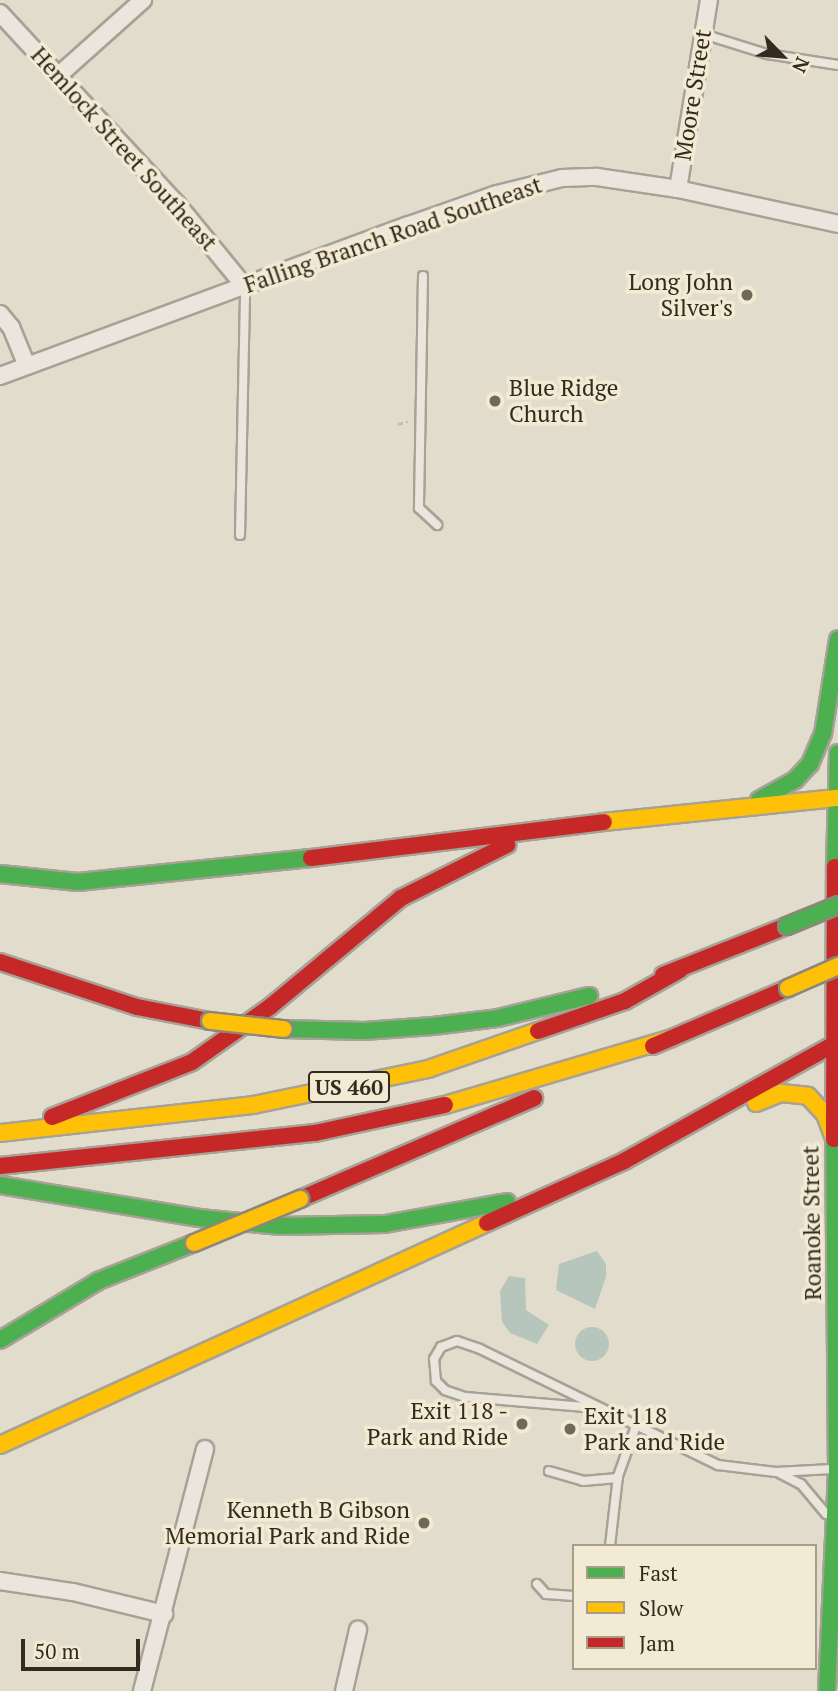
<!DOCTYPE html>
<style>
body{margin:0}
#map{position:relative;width:838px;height:1691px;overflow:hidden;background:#e2dccc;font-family:"PT Serif",serif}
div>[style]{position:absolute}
.water>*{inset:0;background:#b7c6bd}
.round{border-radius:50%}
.path>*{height:2.5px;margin-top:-1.25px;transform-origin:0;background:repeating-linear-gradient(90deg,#c2bdb4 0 5px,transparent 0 8.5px)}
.roads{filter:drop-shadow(2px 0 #a7a196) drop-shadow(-2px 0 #a7a196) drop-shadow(0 2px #a7a196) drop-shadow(0 -2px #a7a196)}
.lane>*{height:8px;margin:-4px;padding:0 4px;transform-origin:4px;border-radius:4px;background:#eae6dd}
.street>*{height:16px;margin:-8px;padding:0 8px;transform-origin:8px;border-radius:8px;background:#eae6dd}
.fast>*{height:16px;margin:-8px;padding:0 8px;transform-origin:8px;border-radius:8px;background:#4caf50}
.slow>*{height:16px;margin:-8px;padding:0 8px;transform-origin:8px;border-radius:8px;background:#ffc107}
.jam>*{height:16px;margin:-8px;padding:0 8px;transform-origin:8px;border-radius:8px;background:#c62828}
.bridges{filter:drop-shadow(2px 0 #8c867c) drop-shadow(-2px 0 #8c867c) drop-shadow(0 2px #8c867c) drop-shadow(0 -2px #8c867c)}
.fast-bridge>*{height:16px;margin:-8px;padding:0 8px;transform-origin:8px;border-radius:8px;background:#4caf50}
.slow-bridge>*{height:16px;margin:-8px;padding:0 8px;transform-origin:8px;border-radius:8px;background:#ffc107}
.dots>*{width:19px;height:19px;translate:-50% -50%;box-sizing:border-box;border:4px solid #f2ead3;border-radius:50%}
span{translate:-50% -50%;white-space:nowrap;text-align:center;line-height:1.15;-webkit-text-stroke:7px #f2ead3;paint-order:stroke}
.shield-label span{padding:2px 5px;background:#f2ead3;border:2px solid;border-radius:5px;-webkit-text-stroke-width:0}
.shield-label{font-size:21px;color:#342a1f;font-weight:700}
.street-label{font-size:23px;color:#342a1f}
.poi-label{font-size:23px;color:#342a1f}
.right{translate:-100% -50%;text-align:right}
.left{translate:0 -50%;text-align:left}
.legend{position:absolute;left:572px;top:1544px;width:245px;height:126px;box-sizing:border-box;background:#f2ead3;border:2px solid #a69d8b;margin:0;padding:9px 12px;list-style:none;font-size:21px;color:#342a1f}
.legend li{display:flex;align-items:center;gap:14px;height:35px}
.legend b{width:35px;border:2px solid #a69d8b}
.north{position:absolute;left:747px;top:21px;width:70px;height:70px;-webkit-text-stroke:5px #f2ead3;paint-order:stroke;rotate:115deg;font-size:19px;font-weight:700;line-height:28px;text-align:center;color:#342a1f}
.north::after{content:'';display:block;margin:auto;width:24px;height:32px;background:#342a1f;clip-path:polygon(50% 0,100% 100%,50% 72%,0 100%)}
.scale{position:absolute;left:21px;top:1639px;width:119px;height:32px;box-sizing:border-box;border:4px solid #342a1f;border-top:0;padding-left:9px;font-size:21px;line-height:24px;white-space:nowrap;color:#342a1f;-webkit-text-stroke:5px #f2ead3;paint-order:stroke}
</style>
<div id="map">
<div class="water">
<i style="clip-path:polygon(597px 1251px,606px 1264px,606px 1277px,595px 1309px,556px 1290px,559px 1264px)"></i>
<i style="clip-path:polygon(509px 1276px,525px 1278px,526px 1310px,549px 1325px,537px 1344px,510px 1333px,502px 1322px,500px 1291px)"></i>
<i class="round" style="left:575px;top:1327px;width:34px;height:34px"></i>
</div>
<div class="path">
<i style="left:398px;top:424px;width:10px;rotate:-17deg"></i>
</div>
<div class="roads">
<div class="lane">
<i style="left:703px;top:34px;width:67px;rotate:17.4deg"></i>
<i style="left:767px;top:54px;width:72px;rotate:8.8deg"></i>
<i style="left:423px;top:276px;width:232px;rotate:91deg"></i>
<i style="left:419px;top:508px;width:25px;rotate:43deg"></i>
<i style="left:240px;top:535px;width:248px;rotate:-88.8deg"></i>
<i style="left:597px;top:1408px;width:132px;rotate:-175.2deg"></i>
<i style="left:465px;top:1397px;width:21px;rotate:-161deg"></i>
<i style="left:445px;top:1390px;width:13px;rotate:-135deg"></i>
<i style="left:436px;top:1381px;width:22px;rotate:-95deg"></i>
<i style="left:434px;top:1359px;width:14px;rotate:-60deg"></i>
<i style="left:441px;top:1347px;width:17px;rotate:-21deg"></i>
<i style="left:457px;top:1341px;width:24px;rotate:19deg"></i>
<i style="left:480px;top:1349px;width:265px;rotate:26deg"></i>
<i style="left:718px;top:1465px;width:58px;rotate:6.9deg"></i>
<i style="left:776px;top:1472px;width:56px;rotate:-3.1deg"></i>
<i style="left:549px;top:1471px;width:35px;rotate:16deg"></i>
<i style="left:583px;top:1481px;width:35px;rotate:-5deg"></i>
<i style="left:779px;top:1473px;width:25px;rotate:27deg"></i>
<i style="left:801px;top:1484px;width:39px;rotate:50deg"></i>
<i style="left:610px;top:1546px;width:70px;rotate:-83.5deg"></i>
<i style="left:618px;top:1476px;width:53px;rotate:-70.2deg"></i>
<i style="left:537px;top:1584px;width:13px;rotate:48deg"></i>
<i style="left:546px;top:1594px;width:28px;rotate:4deg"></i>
</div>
<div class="street">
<i style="left:0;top:13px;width:262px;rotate:47.2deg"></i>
<i style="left:178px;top:205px;width:106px;rotate:50.7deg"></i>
<i style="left:59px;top:75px;width:113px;rotate:-41.8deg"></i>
<i style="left:678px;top:189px;width:192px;rotate:-80.7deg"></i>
<i style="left:0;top:314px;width:17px;rotate:50deg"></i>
<i style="left:11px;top:327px;width:42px;rotate:67.7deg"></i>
<i style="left:0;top:376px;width:436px;rotate:-20.3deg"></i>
<i style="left:409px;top:225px;width:93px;rotate:-19.4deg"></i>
<i style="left:497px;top:194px;width:67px;rotate:-13.8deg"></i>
<i style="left:562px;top:178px;width:35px;rotate:-2deg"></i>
<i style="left:597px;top:177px;width:82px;rotate:8.4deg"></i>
<i style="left:678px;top:189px;width:164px;rotate:12.3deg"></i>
<i style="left:0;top:1581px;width:74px;rotate:8.6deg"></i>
<i style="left:73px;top:1592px;width:94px;rotate:13.6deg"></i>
<i style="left:142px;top:1691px;width:250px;rotate:-75.4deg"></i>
<i style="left:344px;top:1691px;width:63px;rotate:-77.1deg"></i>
</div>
<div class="fast">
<i style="left:759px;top:800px;width:41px;rotate:-29.1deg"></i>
<i style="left:795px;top:780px;width:22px;rotate:-47deg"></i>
<i style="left:810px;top:764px;width:33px;rotate:-67deg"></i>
<i style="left:823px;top:734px;width:96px;rotate:-81deg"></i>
<i style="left:835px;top:867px;width:114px;rotate:-88.5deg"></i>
<i style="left:0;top:874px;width:78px;rotate:5.9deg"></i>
<i style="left:78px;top:882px;width:234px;rotate:-5.9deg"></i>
<i style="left:284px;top:1029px;width:80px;rotate:1.4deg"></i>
<i style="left:364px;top:1031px;width:69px;rotate:-4.1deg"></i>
<i style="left:433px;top:1026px;width:65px;rotate:-7deg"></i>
<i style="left:498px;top:1018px;width:94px;rotate:-13.6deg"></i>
<i style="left:0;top:1185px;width:202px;rotate:9.4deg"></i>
<i style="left:199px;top:1218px;width:82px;rotate:5.6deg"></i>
<i style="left:281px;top:1226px;width:104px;rotate:-1.1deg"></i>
<i style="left:385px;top:1224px;width:124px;rotate:-10.2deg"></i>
<i style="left:0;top:1340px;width:114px;rotate:-31deg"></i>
<i style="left:98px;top:1281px;width:103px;rotate:-21.6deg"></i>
<i style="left:827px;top:1691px;width:222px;rotate:-87.4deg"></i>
<i style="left:837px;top:1469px;width:330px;rotate:-90.5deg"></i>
</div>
<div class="slow">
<i style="left:604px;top:822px;width:235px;rotate:-5.9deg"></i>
<i style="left:756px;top:1103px;width:27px;rotate:-22deg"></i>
<i style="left:781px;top:1093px;width:27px;rotate:6deg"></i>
<i style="left:808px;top:1096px;width:25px;rotate:47deg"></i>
<i style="left:825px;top:1114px;width:23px;rotate:70deg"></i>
<i style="left:445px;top:1105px;width:234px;rotate:-16.4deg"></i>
<i style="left:0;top:1133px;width:255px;rotate:-6.3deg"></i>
<i style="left:253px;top:1105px;width:179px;rotate:-11.6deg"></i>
<i style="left:428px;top:1069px;width:116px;rotate:-19.1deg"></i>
<i style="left:0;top:1445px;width:535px;rotate:-24.51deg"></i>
</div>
<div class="jam">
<i style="left:311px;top:858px;width:295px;rotate:-7deg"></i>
<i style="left:0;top:962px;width:144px;rotate:18.2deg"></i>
<i style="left:137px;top:1007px;width:74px;rotate:10.9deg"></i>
<i style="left:663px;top:975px;width:133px;rotate:-21.6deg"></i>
<i style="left:538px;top:1031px;width:92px;rotate:-19deg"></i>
<i style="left:625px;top:1001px;width:63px;rotate:-29.4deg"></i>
<i style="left:653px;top:1046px;width:147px;rotate:-23.2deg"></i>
<i style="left:52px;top:1117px;width:150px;rotate:-21.4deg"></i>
<i style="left:192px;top:1062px;width:97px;rotate:-35.3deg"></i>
<i style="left:271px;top:1006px;width:169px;rotate:-39.7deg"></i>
<i style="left:401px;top:898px;width:119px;rotate:-26.6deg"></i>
<i style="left:834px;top:1139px;width:272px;rotate:-89.8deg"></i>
<i style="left:0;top:1166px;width:317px;rotate:-6deg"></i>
<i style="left:315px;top:1133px;width:133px;rotate:-12.2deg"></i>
<i style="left:300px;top:1199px;width:255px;rotate:-23.3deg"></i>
<i style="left:487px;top:1223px;width:150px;rotate:-24.3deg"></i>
<i style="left:624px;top:1161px;width:245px;rotate:-29.1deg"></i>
</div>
</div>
<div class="bridges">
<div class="fast-bridge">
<i style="left:787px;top:926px;width:55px;rotate:-22.4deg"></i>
</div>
<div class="slow-bridge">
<i style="left:788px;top:988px;width:55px;rotate:-23.7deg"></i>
<i style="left:210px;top:1021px;width:74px;rotate:6.2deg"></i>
<i style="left:194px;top:1243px;width:115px;rotate:-22.5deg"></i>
</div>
</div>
<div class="dots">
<i style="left:747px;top:295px;background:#71685c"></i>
<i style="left:495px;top:401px;background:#71685c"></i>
<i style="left:522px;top:1424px;background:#71685c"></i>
<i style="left:570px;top:1429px;background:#71685c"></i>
<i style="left:424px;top:1523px;background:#71685c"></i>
</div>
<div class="shield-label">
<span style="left:349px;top:1087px">US 460</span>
</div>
<div class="street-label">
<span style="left:693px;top:95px;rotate:-81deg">Moore Street</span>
<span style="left:124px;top:149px;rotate:48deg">Hemlock Street Southeast</span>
<span style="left:393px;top:235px;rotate:-19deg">Falling Branch Road Southeast</span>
<span style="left:812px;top:1223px;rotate:-91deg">Roanoke Street</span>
</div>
<div class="poi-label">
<span class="right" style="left:733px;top:295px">Long John<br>Silver's</span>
<span class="left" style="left:509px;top:401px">Blue Ridge<br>Church</span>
<span class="right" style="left:508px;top:1424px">Exit 118 -<br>Park and Ride</span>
<span class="left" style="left:584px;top:1429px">Exit 118<br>Park and Ride</span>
<span class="right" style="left:410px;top:1523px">Kenneth B Gibson<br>Memorial Park and Ride</span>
</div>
<ul class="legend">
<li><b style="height:9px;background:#4caf50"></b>Fast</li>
<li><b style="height:9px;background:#ffc107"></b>Slow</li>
<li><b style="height:9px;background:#c62828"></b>Jam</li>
</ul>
<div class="north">N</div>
<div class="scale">50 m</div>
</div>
